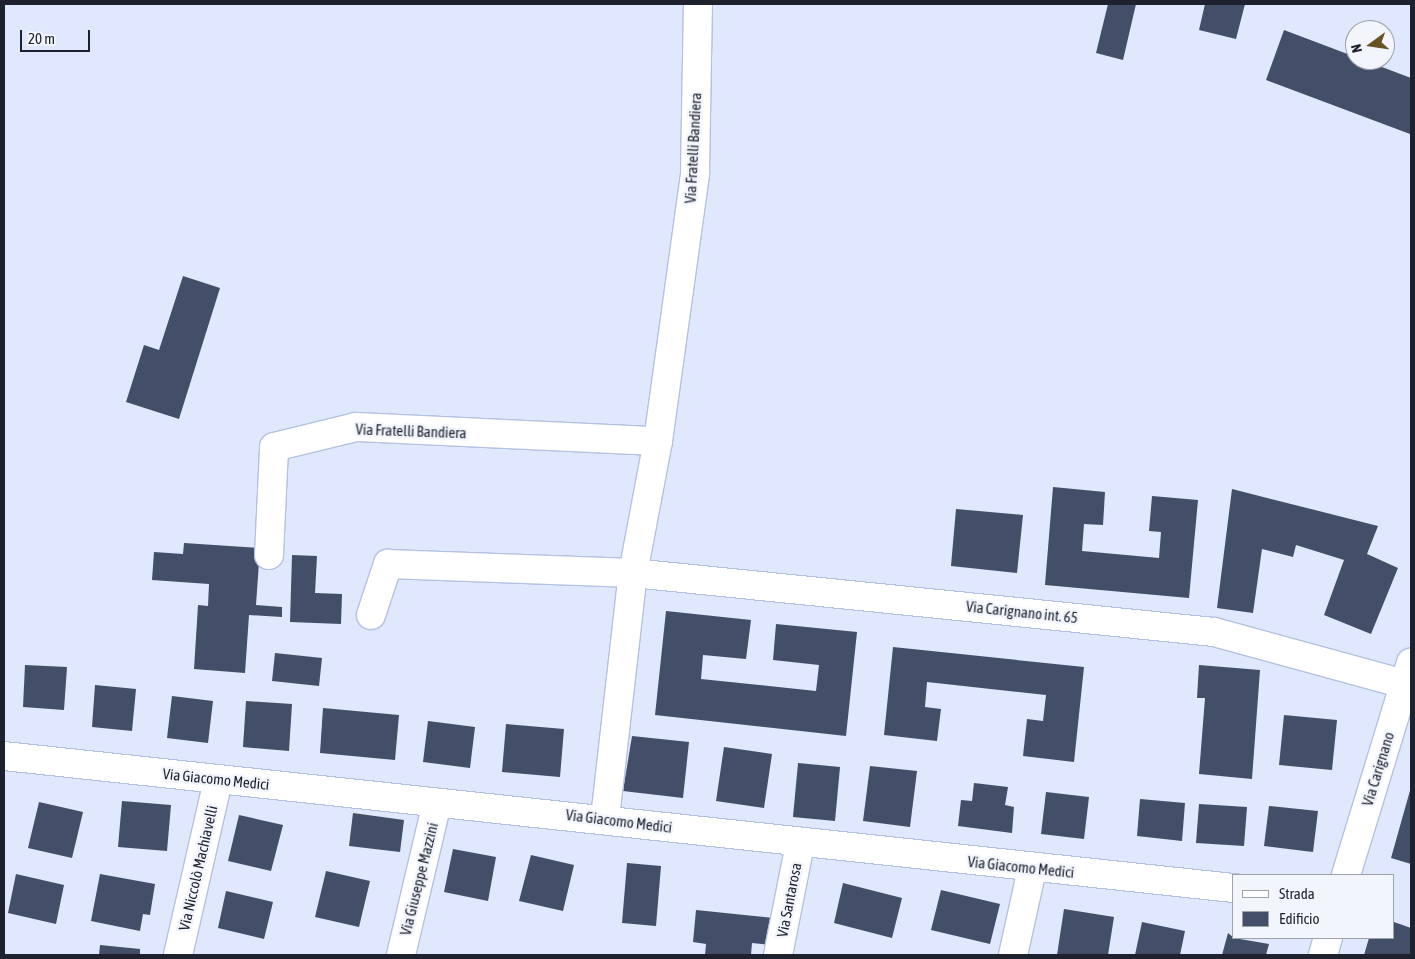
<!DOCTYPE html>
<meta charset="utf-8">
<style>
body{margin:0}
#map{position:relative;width:1415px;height:959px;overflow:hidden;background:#dfe8fc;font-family:"Asap Condensed",sans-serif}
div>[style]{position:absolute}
.building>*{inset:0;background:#434e69}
.roads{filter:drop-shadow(1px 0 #b3c1e1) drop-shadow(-1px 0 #b3c1e1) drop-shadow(0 1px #b3c1e1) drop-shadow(0 -1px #b3c1e1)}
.minor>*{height:28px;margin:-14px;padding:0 14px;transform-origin:14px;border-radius:14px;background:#fff}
span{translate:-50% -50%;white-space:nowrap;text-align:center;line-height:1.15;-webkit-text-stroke:5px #f2f5fc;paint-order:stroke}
.street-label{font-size:15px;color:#1d222e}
.frame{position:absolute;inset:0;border:5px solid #1d222e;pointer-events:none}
.legend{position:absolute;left:1232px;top:874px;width:162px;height:65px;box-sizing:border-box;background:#f2f5fc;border:1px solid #9da1aa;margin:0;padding:6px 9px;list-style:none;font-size:15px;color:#1d222e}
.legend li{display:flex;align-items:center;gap:10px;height:25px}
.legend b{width:25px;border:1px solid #9da1aa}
.north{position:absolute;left:1345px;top:20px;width:50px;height:50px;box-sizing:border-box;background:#f2f5fc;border:1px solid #9da1aa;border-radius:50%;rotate:256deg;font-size:14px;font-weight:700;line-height:20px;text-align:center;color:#1d222e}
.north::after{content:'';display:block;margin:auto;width:18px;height:22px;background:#685422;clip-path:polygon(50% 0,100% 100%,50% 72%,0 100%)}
.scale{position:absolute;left:20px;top:30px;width:70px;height:22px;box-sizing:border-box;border:2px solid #1d222e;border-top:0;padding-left:6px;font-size:15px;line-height:18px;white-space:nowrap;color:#1d222e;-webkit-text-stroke:4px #f2f5fc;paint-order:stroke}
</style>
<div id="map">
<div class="building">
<i style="clip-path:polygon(1108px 4px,1136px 4px,1123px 60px,1096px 53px)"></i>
<i style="clip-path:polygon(1205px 4px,1245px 4px,1236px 39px,1199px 30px)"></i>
<i style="clip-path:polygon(1284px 30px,1411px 78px,1410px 134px,1266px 80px)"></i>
<i style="clip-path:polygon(183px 276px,220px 288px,179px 419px,126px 402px,144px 345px,159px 350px)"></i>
<i style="clip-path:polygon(1053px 487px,1105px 492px,1103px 525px,1084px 524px,1082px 551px,1159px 558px,1161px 532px,1149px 531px,1152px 496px,1198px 500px,1189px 598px,1045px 585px)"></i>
<i style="clip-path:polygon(1232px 489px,1378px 526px,1367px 554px,1398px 568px,1371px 634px,1324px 615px,1344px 560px,1296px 545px,1293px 557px,1262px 549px,1253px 613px,1217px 608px)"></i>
<i style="clip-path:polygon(956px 509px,1023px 515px,1017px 573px,951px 566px)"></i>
<i style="clip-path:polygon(184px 543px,260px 548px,256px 605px,282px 607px,282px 617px,249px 615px,245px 673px,194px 669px,198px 605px,208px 606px,209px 584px,152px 580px,154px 552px,183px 554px)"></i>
<i style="clip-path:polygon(292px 555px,317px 556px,315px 593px,342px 594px,341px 624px,290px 622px)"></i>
<i style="clip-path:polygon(666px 611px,751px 620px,746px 659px,703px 655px,701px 679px,816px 691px,819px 665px,773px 660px,776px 624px,857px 632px,846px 736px,655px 715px)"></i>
<i style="clip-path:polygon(893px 647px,1084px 667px,1074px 762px,1023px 756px,1027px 719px,1043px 721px,1046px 695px,927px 682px,925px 707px,941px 709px,937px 741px,884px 735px)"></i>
<i style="clip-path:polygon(275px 653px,322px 658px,319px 686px,272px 681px)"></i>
<i style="clip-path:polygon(25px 665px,67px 667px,64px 710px,23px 707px)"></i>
<i style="clip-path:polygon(1199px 665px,1260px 670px,1252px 779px,1199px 774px,1205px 698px,1197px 698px)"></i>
<i style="clip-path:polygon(95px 685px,136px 689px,132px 731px,92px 727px)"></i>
<i style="clip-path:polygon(172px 696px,213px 701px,208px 743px,167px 738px)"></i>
<i style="clip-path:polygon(246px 701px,292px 704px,289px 751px,243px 747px)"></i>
<i style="clip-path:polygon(323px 708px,399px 715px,395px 760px,320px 753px)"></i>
<i style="clip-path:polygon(1284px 715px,1337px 720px,1332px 770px,1279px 765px)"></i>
<i style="clip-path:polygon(428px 721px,475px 727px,470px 768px,423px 762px)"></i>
<i style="clip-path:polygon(506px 724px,564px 729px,560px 777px,502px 772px)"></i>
<i style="clip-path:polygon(632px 736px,689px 742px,683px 798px,623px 791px)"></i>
<i style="clip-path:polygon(724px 747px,772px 754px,764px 808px,716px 801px)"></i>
<i style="clip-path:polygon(798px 763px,840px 767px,835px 821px,793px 817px)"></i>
<i style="clip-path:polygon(870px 766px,917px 771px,910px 827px,863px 821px)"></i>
<i style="clip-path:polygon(974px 783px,1008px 787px,1005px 805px,1014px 807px,1012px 833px,958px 826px,961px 800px,972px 801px)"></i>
<i style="clip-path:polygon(1411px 787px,1411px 864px,1391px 858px)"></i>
<i style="clip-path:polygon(1046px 792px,1089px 797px,1084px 839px,1041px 834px)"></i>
<i style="clip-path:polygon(1140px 799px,1185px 803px,1182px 841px,1137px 836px)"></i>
<i style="clip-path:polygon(122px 801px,171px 805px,167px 851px,118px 847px)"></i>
<i style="clip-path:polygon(39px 802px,83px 812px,72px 858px,28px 848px)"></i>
<i style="clip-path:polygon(1199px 804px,1247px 807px,1244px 846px,1196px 843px)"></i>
<i style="clip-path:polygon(1269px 806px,1318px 811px,1313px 852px,1264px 846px)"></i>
<i style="clip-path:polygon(353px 813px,404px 820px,400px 852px,349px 846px)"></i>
<i style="clip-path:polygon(239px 815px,283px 825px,271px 871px,228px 861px)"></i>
<i style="clip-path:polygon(453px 849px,496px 857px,488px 901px,444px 892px)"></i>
<i style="clip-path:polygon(531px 855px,574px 865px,563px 911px,519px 901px)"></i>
<i style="clip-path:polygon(627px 863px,661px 866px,656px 926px,622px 923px)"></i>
<i style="clip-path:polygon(326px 871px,370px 881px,359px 927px,315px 917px)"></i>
<i style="clip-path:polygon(16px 874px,64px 885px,56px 924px,8px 913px)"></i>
<i style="clip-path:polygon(100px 874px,155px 884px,150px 915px,143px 914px,140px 931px,91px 921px)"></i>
<i style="clip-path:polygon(843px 883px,902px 898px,892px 938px,834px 923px)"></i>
<i style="clip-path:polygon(941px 890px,1000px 904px,990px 944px,931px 930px)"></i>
<i style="clip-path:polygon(226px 891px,273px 902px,264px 939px,218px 928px)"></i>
<i style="clip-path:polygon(1064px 909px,1114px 917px,1108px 955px,1057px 955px)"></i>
<i style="clip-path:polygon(696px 910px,773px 918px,770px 945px,752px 943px,751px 955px,705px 955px,706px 944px,693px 942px)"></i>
<i style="clip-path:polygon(1142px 922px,1185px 931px,1180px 955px,1135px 955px)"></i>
<i style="clip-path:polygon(1394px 922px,1411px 928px,1411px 955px,1364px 955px,1369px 938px,1394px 938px)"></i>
<i style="clip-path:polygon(1228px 933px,1234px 938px,1269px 944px,1266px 955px,1222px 955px)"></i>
<i style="clip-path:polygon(100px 945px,140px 949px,140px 955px,99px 955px)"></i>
</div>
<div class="roads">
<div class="minor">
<i style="left:269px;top:555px;width:108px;rotate:-87.3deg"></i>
<i style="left:274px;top:447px;width:84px;rotate:-13.7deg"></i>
<i style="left:356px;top:427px;width:302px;rotate:2.7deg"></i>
<i style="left:371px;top:615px;width:54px;rotate:-71.6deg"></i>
<i style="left:388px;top:564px;width:245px;rotate:2.1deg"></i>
<i style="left:633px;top:573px;width:584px;rotate:5.8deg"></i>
<i style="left:1214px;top:632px;width:204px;rotate:15.3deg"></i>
<i style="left:4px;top:756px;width:1237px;rotate:6.13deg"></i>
<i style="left:605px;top:818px;width:247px;rotate:-83.5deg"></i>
<i style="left:633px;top:573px;width:134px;rotate:-79.3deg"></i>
<i style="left:658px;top:441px;width:271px;rotate:-82.1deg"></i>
<i style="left:695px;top:173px;width:169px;rotate:-89deg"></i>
<i style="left:1346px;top:875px;width:222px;rotate:-73deg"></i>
<i style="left:178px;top:955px;width:180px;rotate:-77.1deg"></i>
<i style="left:401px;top:955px;width:156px;rotate:-76.7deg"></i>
<i style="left:778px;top:955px;width:113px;rotate:-78.8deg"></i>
<i style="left:1013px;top:955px;width:88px;rotate:-77.5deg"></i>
<i style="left:1323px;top:955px;width:18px;rotate:-74deg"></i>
</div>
</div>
<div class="street-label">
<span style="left:693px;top:148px;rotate:-87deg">Via Fratelli Bandiera</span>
<span style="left:411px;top:431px;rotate:2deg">Via Fratelli Bandiera</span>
<span style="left:1022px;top:612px;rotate:6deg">Via Carignano int. 65</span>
<span style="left:1378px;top:769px;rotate:-73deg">Via Carignano</span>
<span style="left:216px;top:779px;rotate:6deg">Via Giacomo Medici</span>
<span style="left:619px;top:821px;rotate:7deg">Via Giacomo Medici</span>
<span style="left:1021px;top:867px;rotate:6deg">Via Giacomo Medici</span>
<span style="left:198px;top:868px;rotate:-77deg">Via Niccolò Machiavelli</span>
<span style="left:419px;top:879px;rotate:-76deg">Via Giuseppe Mazzini</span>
<span style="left:789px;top:900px;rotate:-79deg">Via Santarosa</span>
</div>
<div class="frame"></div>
<ul class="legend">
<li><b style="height:6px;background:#fff"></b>Strada</li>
<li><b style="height:14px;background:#434e69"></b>Edificio</li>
</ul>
<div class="north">N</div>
<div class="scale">20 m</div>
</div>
